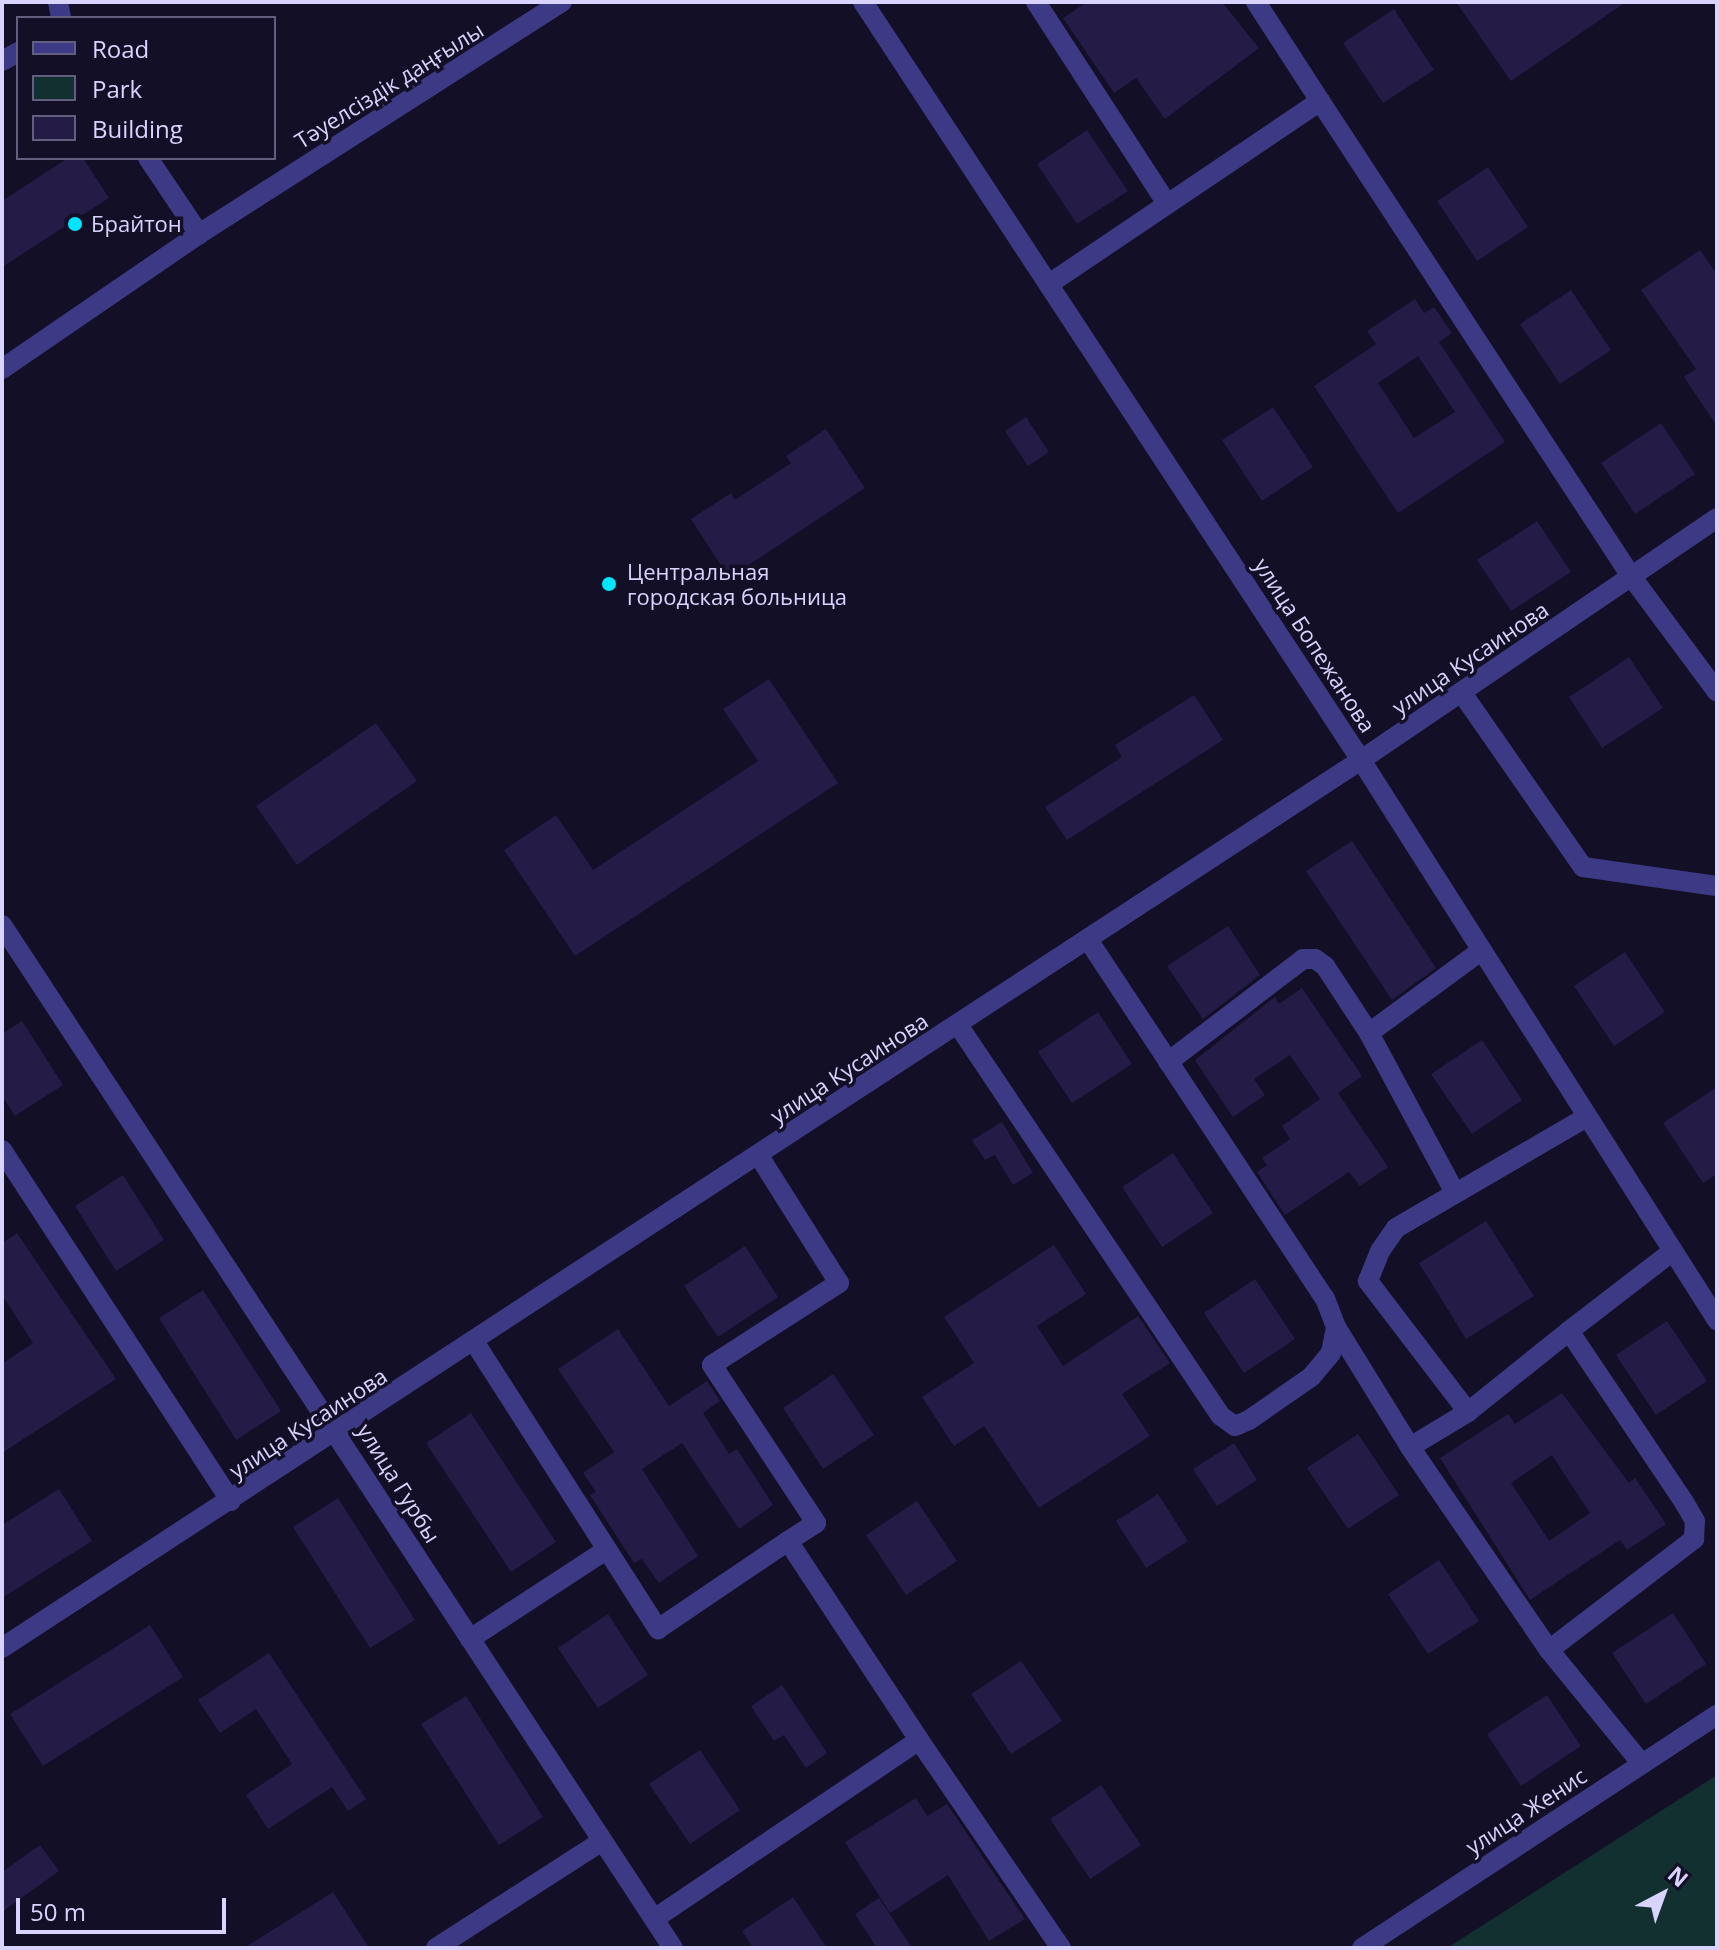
<!DOCTYPE html>
<meta charset="utf-8">
<style>
body{margin:0}
#map{position:relative;width:1719px;height:1950px;overflow:hidden;background:#130f26;font-family:"Open Sans",sans-serif}
div>[style]{position:absolute}
.green>*{inset:0;background:#12302f}
.building>*{inset:0;background:#241b47}
.minor>*{height:20px;margin:-10px;padding:0 10px;transform-origin:10px;border-radius:10px;background:#3d3a85}
.dots>*{width:22px;height:22px;translate:-50% -50%;box-sizing:border-box;border:4px solid #130f26;border-radius:50%}
span{translate:-50% -50%;white-space:nowrap;text-align:center;line-height:1.15;-webkit-text-stroke:7px #130f26;paint-order:stroke}
.street-label{font-size:22px;color:#d9d4ff}
.poi-label{font-size:22px;color:#d9d4ff}
.left{translate:0 -50%;text-align:left}
.frame{position:absolute;inset:0;border:4px solid #d9d4ff;pointer-events:none}
.legend{position:absolute;left:16px;top:16px;width:260px;height:144px;box-sizing:border-box;background:#130f26;border:2px solid #625e7d;margin:0;padding:10px 14px;list-style:none;font-size:24px;color:#d9d4ff}
.legend li{display:flex;align-items:center;gap:16px;height:40px}
.legend b{width:40px;border:2px solid #625e7d}
.north{position:absolute;left:1623px;top:1854px;width:80px;height:80px;-webkit-text-stroke:6px #130f26;paint-order:stroke;rotate:41deg;font-size:22px;font-weight:700;line-height:32px;text-align:center;color:#d9d4ff}
.north::after{content:'';display:block;margin:auto;width:28px;height:36px;background:#d9d4ff;clip-path:polygon(50% 0,100% 100%,50% 72%,0 100%)}
.scale{position:absolute;left:16px;top:1898px;width:210px;height:36px;box-sizing:border-box;border:4px solid #d9d4ff;border-top:0;padding-left:10px;font-size:24px;line-height:28px;white-space:nowrap;color:#d9d4ff;-webkit-text-stroke:6px #130f26;paint-order:stroke}
</style>
<div id="map">
<div class="green">
<i style="clip-path:polygon(1717px 1775px,1717px 1948px,1447px 1948px)"></i>
</div>
<div class="building">
<i style="clip-path:polygon(1087px 2px,1222px 2px,1259px 48px,1165px 119px,1136px 78px,1114px 93px,1063px 18px)"></i>
<i style="clip-path:polygon(1456px 2px,1626px 2px,1511px 81px)"></i>
<i style="clip-path:polygon(1394px 9px,1434px 70px,1383px 103px,1343px 43px)"></i>
<i style="clip-path:polygon(1087px 130px,1128px 191px,1077px 224px,1037px 164px)"></i>
<i style="clip-path:polygon(68px 158px,83px 158px,109px 198px,2px 267px,2px 201px)"></i>
<i style="clip-path:polygon(1488px 167px,1528px 227px,1477px 261px,1437px 201px)"></i>
<i style="clip-path:polygon(1700px 250px,1717px 274px,1717px 426px,1684px 377px,1696px 369px,1641px 290px)"></i>
<i style="clip-path:polygon(1571px 290px,1611px 350px,1560px 384px,1520px 324px)"></i>
<i style="clip-path:polygon(evenodd,1415px 299px,1424px 313px,1434px 307px,1452px 333px,1439px 342px,1505px 442px,1398px 513px,1314px 386px,1376px 344px,1367px 331px,1415px 299px,1418px 356px,1455px 412px,1414px 438px,1378px 383px,1418px 356px)"></i>
<i style="clip-path:polygon(1273px 407px,1313px 467px,1262px 501px,1222px 440px)"></i>
<i style="clip-path:polygon(1026px 417px,1049px 452px,1028px 466px,1005px 431px)"></i>
<i style="clip-path:polygon(1661px 423px,1695px 474px,1635px 514px,1601px 463px)"></i>
<i style="clip-path:polygon(826px 429px,865px 488px,729px 578px,691px 519px,731px 493px,735px 500px,791px 463px,786px 456px)"></i>
<i style="clip-path:polygon(1537px 521px,1571px 572px,1511px 611px,1477px 560px)"></i>
<i style="clip-path:polygon(1629px 657px,1663px 708px,1602px 748px,1569px 697px)"></i>
<i style="clip-path:polygon(769px 679px,838px 783px,575px 956px,504px 850px,556px 815px,593px 870px,758px 761px,723px 709px)"></i>
<i style="clip-path:polygon(1194px 695px,1223px 740px,1067px 840px,1045px 807px,1122px 757px,1115px 745px)"></i>
<i style="clip-path:polygon(376px 723px,417px 781px,297px 865px,256px 806px)"></i>
<i style="clip-path:polygon(1352px 841px,1436px 968px,1392px 1000px,1306px 871px)"></i>
<i style="clip-path:polygon(1228px 926px,1260px 975px,1203px 1019px,1167px 966px)"></i>
<i style="clip-path:polygon(1625px 952px,1665px 1012px,1614px 1046px,1574px 986px)"></i>
<i style="clip-path:polygon(1302px 988px,1362px 1076px,1338px 1093px,1388px 1167px,1360px 1186px,1349px 1172px,1285px 1215px,1257px 1172px,1267px 1165px,1262px 1158px,1290px 1139px,1282px 1126px,1320px 1099px,1290px 1055px,1254px 1079px,1265px 1095px,1233px 1117px,1195px 1060px,1275px 997px,1279px 1004px)"></i>
<i style="clip-path:polygon(1098px 1012px,1132px 1064px,1072px 1103px,1038px 1052px)"></i>
<i style="clip-path:polygon(22px 1021px,63px 1085px,15px 1116px,2px 1096px,2px 1034px)"></i>
<i style="clip-path:polygon(1482px 1040px,1522px 1100px,1472px 1134px,1431px 1074px)"></i>
<i style="clip-path:polygon(1717px 1087px,1717px 1174px,1703px 1183px,1663px 1123px)"></i>
<i style="clip-path:polygon(1002px 1122px,1033px 1173px,1013px 1185px,995px 1155px,985px 1160px,972px 1140px)"></i>
<i style="clip-path:polygon(1173px 1153px,1213px 1213px,1162px 1247px,1122px 1187px)"></i>
<i style="clip-path:polygon(123px 1175px,164px 1240px,116px 1271px,75px 1206px)"></i>
<i style="clip-path:polygon(1486px 1221px,1534px 1296px,1466px 1339px,1419px 1263px)"></i>
<i style="clip-path:polygon(17px 1233px,116px 1379px,2px 1453px,2px 1364px,33px 1343px,2px 1295px,2px 1243px)"></i>
<i style="clip-path:polygon(1054px 1245px,1086px 1294px,1037px 1326px,1063px 1366px,1138px 1316px,1170px 1363px,1122px 1394px,1150px 1436px,1039px 1508px,984px 1426px,954px 1446px,922px 1397px,974px 1363px,944px 1317px)"></i>
<i style="clip-path:polygon(745px 1246px,778px 1297px,718px 1337px,684px 1286px)"></i>
<i style="clip-path:polygon(1255px 1279px,1295px 1339px,1244px 1373px,1204px 1313px)"></i>
<i style="clip-path:polygon(203px 1290px,281px 1411px,236px 1440px,159px 1318px)"></i>
<i style="clip-path:polygon(1667px 1321px,1707px 1381px,1656px 1415px,1616px 1355px)"></i>
<i style="clip-path:polygon(618px 1329px,669px 1406px,707px 1381px,720px 1401px,703px 1413px,729px 1454px,737px 1449px,773px 1505px,739px 1529px,682px 1443px,642px 1469px,698px 1556px,659px 1583px,642px 1559px,634px 1563px,590px 1495px,596px 1492px,583px 1473px,614px 1452px,558px 1369px)"></i>
<i style="clip-path:polygon(833px 1374px,874px 1435px,823px 1469px,783px 1408px)"></i>
<i style="clip-path:polygon(evenodd,1562px 1393px,1629px 1483px,1635px 1478px,1666px 1524px,1627px 1550px,1620px 1540px,1530px 1600px,1440px 1458px,1508px 1414px,1515px 1424px,1562px 1393px,1552px 1455px,1590px 1513px,1549px 1541px,1511px 1483px,1552px 1455px)"></i>
<i style="clip-path:polygon(471px 1413px,556px 1542px,511px 1572px,426px 1443px)"></i>
<i style="clip-path:polygon(1358px 1434px,1399px 1495px,1348px 1529px,1307px 1468px)"></i>
<i style="clip-path:polygon(1234px 1443px,1257px 1480px,1217px 1506px,1193px 1469px)"></i>
<i style="clip-path:polygon(59px 1489px,92px 1541px,2px 1598px,2px 1525px)"></i>
<i style="clip-path:polygon(1158px 1494px,1188px 1541px,1146px 1568px,1116px 1521px)"></i>
<i style="clip-path:polygon(338px 1498px,415px 1620px,370px 1648px,293px 1527px)"></i>
<i style="clip-path:polygon(917px 1501px,957px 1561px,906px 1595px,866px 1535px)"></i>
<i style="clip-path:polygon(1439px 1560px,1479px 1621px,1428px 1654px,1388px 1594px)"></i>
<i style="clip-path:polygon(1673px 1613px,1706px 1664px,1646px 1704px,1612px 1653px)"></i>
<i style="clip-path:polygon(608px 1614px,648px 1675px,598px 1708px,558px 1648px)"></i>
<i style="clip-path:polygon(150px 1625px,183px 1677px,43px 1766px,10px 1714px)"></i>
<i style="clip-path:polygon(269px 1653px,366px 1799px,348px 1811px,332px 1787px,268px 1829px,246px 1795px,292px 1764px,256px 1709px,220px 1733px,198px 1700px)"></i>
<i style="clip-path:polygon(1021px 1661px,1062px 1721px,1011px 1754px,971px 1694px)"></i>
<i style="clip-path:polygon(782px 1685px,827px 1753px,806px 1768px,784px 1735px,774px 1741px,751px 1706px)"></i>
<i style="clip-path:polygon(1547px 1695px,1581px 1746px,1521px 1786px,1487px 1734px)"></i>
<i style="clip-path:polygon(466px 1696px,543px 1817px,499px 1845px,421px 1724px)"></i>
<i style="clip-path:polygon(700px 1750px,740px 1810px,690px 1844px,649px 1784px)"></i>
<i style="clip-path:polygon(1101px 1785px,1141px 1845px,1090px 1879px,1050px 1819px)"></i>
<i style="clip-path:polygon(916px 1798px,927px 1816px,947px 1804px,1025px 1919px,989px 1941px,948px 1875px,890px 1913px,845px 1842px)"></i>
<i style="clip-path:polygon(40px 1845px,59px 1871px,2px 1912px,2px 1872px)"></i>
<i style="clip-path:polygon(333px 1892px,369px 1948px,244px 1948px)"></i>
<i style="clip-path:polygon(793px 1897px,827px 1948px,753px 1948px,742px 1931px)"></i>
<i style="clip-path:polygon(879px 1898px,912px 1948px,877px 1948px,855px 1914px)"></i>
</div>
<div class="minor">
<i style="left:58px;top:2px;width:16px;rotate:79deg"></i>
<i style="left:863px;top:2px;width:907px;rotate:56.7deg"></i>
<i style="left:1361px;top:760px;width:664px;rotate:57.56deg"></i>
<i style="left:1036px;top:2px;width:241px;rotate:57deg"></i>
<i style="left:1256px;top:2px;width:118px;rotate:57.1deg"></i>
<i style="left:2px;top:61px;width:18px;rotate:-29deg"></i>
<i style="left:148px;top:158px;width:92px;rotate:56.1deg"></i>
<i style="left:1049px;top:284px;width:327px;rotate:-34deg"></i>
<i style="left:1320px;top:101px;width:568px;rotate:56.79deg"></i>
<i style="left:1631px;top:576px;width:144px;rotate:53.4deg"></i>
<i style="left:2px;top:369px;width:239px;rotate:-34.4deg"></i>
<i style="left:199px;top:234px;width:431px;rotate:-32.6deg"></i>
<i style="left:1462px;top:693px;width:212px;rotate:55.2deg"></i>
<i style="left:1583px;top:867px;width:135px;rotate:8.1deg"></i>
<i style="left:2px;top:925px;width:1223px;rotate:56.74deg"></i>
<i style="left:958px;top:1025px;width:471px;rotate:56.1deg"></i>
<i style="left:1221px;top:1416px;width:17px;rotate:36deg"></i>
<i style="left:1235px;top:1426px;width:15px;rotate:-23deg"></i>
<i style="left:1249px;top:1420px;width:75px;rotate:-34.7deg"></i>
<i style="left:1311px;top:1377px;width:31px;rotate:-50deg"></i>
<i style="left:1331px;top:1353px;width:26px;rotate:-79deg"></i>
<i style="left:1336px;top:1327px;width:30px;rotate:-111deg"></i>
<i style="left:1325px;top:1299px;width:431px;rotate:-123.4deg"></i>
<i style="left:1369px;top:1033px;width:140px;rotate:-36.3deg"></i>
<i style="left:1168px;top:1062px;width:170px;rotate:-37.3deg"></i>
<i style="left:1303px;top:959px;width:12px"></i>
<i style="left:1315px;top:959px;width:12px;rotate:35deg"></i>
<i style="left:1325px;top:966px;width:80px;rotate:56.7deg"></i>
<i style="left:1369px;top:1033px;width:182px;rotate:61.7deg"></i>
<i style="left:2px;top:1150px;width:419px;rotate:56.9deg"></i>
<i style="left:759px;top:1156px;width:150px;rotate:57.8deg"></i>
<i style="left:839px;top:1283px;width:151px;rotate:147.2deg"></i>
<i style="left:712px;top:1365px;width:189px;rotate:56.6deg"></i>
<i style="left:816px;top:1523px;width:33px;rotate:147deg"></i>
<i style="left:788px;top:1541px;width:238px;rotate:56.6deg"></i>
<i style="left:1336px;top:1327px;width:141px;rotate:58.3deg"></i>
<i style="left:1410px;top:1447px;width:68px;rotate:-31.1deg"></i>
<i style="left:1468px;top:1412px;width:129px;rotate:-38.7deg"></i>
<i style="left:475px;top:1343px;width:340px;rotate:57.4deg"></i>
<i style="left:658px;top:1629px;width:157px;rotate:-34.1deg"></i>
<i style="left:1468px;top:1412px;width:165px;rotate:-127.4deg"></i>
<i style="left:1368px;top:1281px;width:32px;rotate:-68deg"></i>
<i style="left:1380px;top:1251px;width:28px;rotate:-55deg"></i>
<i style="left:1396px;top:1228px;width:221px;rotate:-30.2deg"></i>
<i style="left:1410px;top:1447px;width:246px;rotate:55.6deg"></i>
<i style="left:470px;top:1639px;width:163px;rotate:-33.2deg"></i>
<i style="left:2px;top:1648px;width:1623px;rotate:-33.16deg"></i>
<i style="left:1361px;top:760px;width:430px;rotate:-34.2deg"></i>
<i style="left:1642px;top:1764px;width:147px;rotate:-129.2deg"></i>
<i style="left:1549px;top:1650px;width:183px;rotate:-37.4deg"></i>
<i style="left:1694px;top:1539px;width:18px;rotate:-87deg"></i>
<i style="left:1695px;top:1521px;width:22px;rotate:-120deg"></i>
<i style="left:1684px;top:1502px;width:206px;rotate:-123.9deg"></i>
<i style="left:1569px;top:1331px;width:131px;rotate:-37.6deg"></i>
<i style="left:654px;top:1919px;width:320px;rotate:-34deg"></i>
<i style="left:919px;top:1740px;width:252px;rotate:55.7deg"></i>
<i style="left:436px;top:1948px;width:197px;rotate:-32.8deg"></i>
<i style="left:1362px;top:1948px;width:425px;rotate:-33.3deg"></i>
</div>
<div class="dots">
<i style="left:75px;top:224px;background:#00e5ff"></i>
<i style="left:609px;top:584px;background:#00e5ff"></i>
</div>
<div class="street-label">
<span style="left:389px;top:85px;rotate:-32deg">Тәуелсіздік даңғылы</span>
<span style="left:1315px;top:645px;rotate:57deg">улица Бопежанова</span>
<span style="left:1470px;top:658px;rotate:-34deg">улица Кусаинова</span>
<span style="left:849px;top:1068px;rotate:-33deg">улица Кусаинова</span>
<span style="left:308px;top:1423px;rotate:-33deg">улица Кусаинова</span>
<span style="left:399px;top:1483px;rotate:58deg">улица Гурбы</span>
<span style="left:1526px;top:1811px;rotate:-33deg">улица Женис</span>
</div>
<div class="poi-label">
<span class="left" style="left:91px;top:224px">Брайтон</span>
<span class="left" style="left:627px;top:584px">Центральная<br>городская больница</span>
</div>
<div class="frame"></div>
<ul class="legend">
<li><b style="height:10px;background:#3d3a85"></b>Road</li>
<li><b style="height:22px;background:#12302f"></b>Park</li>
<li><b style="height:22px;background:#241b47"></b>Building</li>
</ul>
<div class="north">N</div>
<div class="scale">50 m</div>
</div>
